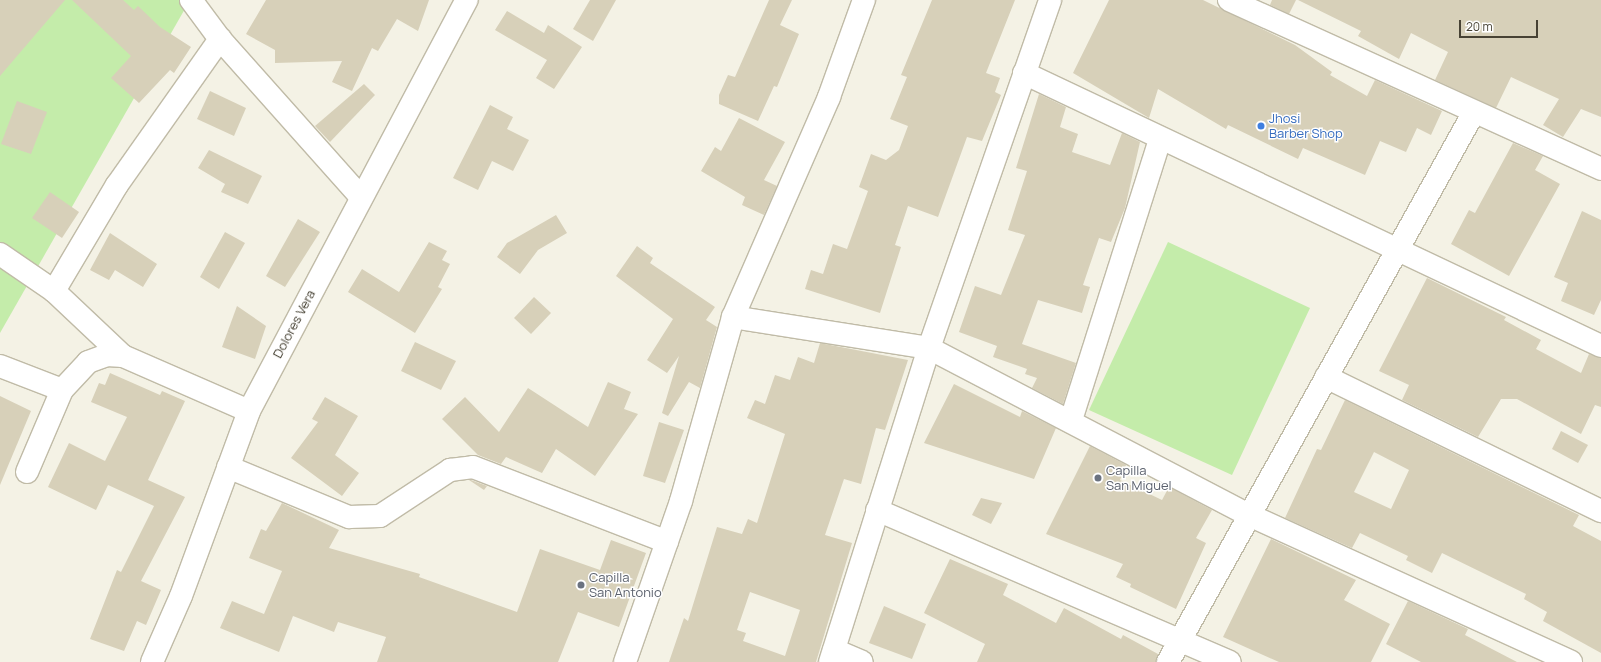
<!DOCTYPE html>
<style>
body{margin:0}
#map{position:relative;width:1601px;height:662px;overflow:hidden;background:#f4f2e5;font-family:Manrope,sans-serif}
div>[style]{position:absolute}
.green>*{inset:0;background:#c4ecaa}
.building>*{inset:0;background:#d7d0b9}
.roads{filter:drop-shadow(1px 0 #c0bba7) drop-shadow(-1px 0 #c0bba7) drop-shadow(0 1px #c0bba7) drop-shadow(0 -1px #c0bba7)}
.minor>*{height:22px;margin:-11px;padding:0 11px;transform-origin:11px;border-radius:11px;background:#fff}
.dots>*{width:11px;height:11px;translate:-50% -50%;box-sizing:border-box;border:2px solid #fff;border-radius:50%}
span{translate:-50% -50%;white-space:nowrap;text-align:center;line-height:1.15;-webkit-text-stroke:3px #fff;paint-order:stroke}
.shop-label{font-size:13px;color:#366cbe}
.left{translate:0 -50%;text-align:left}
.street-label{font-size:13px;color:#474234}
.worship-label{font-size:13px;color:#5b616d}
.scale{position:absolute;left:1459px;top:20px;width:79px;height:18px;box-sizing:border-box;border:2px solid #474234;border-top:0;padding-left:5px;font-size:12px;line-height:14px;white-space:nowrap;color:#474234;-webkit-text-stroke:3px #fff;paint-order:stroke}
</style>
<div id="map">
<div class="green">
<i style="clip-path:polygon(0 0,190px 0,0 333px)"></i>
<i style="clip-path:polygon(1168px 242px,1310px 308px,1232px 475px,1089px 410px)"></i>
</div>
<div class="building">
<i style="clip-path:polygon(0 0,65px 0,0 76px)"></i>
<i style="clip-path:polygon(72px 0,123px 0,134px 10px,138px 6px,160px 27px,191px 47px,174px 73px,170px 70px,139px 103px,111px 78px,131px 56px)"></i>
<i style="clip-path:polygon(266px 0,429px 0,418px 31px,397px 19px,378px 51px,372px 48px,352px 91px,332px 82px,342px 61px,275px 63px,275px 50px,246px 34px)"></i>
<i style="clip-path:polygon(590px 0,616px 0,593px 41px,573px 29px)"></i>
<i style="clip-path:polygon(769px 0,792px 0,780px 25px,799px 34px,777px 87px,774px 86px,758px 121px,719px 104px,719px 95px,728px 75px,735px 77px)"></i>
<i style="clip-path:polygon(932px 0,1015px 0,986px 73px,1000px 78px,995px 92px,1001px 95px,982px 141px,967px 137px,938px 217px,908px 206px,895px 245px,901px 247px,880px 313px,805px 289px,811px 270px,823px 274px,833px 244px,847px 249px,868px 191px,859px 187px,871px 154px,886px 160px,899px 150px,908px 126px,890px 119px,907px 77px,901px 75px)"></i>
<i style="clip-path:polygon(1109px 0,1203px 0,1295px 45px,1332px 72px,1330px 75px,1367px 96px,1375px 80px,1442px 111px,1431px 135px,1417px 128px,1406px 152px,1380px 141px,1365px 175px,1303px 148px,1298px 159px,1228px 125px,1226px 129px,1158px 89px,1149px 118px,1073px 73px)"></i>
<i style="clip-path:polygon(1272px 0,1296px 0,1289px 14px,1270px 5px)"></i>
<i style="clip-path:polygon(1298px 0,1601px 0,1601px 117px,1581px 109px,1563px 137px,1543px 125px,1559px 99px,1511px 77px,1496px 108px,1435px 80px,1448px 52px,1411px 33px,1399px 59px,1358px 36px,1361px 31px)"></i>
<i style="clip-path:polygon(507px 11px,544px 33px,548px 25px,582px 47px,554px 89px,536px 78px,547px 60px,495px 30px)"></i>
<i style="clip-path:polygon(364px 84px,375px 95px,330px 142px,315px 126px)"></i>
<i style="clip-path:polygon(210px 91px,246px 108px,234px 136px,197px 119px)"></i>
<i style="clip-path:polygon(1039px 94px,1066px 107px,1060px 127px,1078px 134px,1072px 152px,1110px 165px,1122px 133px,1140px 142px,1125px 208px,1111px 242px,1099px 238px,1083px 285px,1090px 287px,1082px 313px,1038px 300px,1022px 344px,1076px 363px,1063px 404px,1032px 388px,1037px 378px,1025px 374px,1027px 369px,993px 357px,997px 346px,959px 332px,975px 286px,1001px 295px,1025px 235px,1008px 230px,1027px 171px,1016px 168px)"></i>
<i style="clip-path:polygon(17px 101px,47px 112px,31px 154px,1px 144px)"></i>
<i style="clip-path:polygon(490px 105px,513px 117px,507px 129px,529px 140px,513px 171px,492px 161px,478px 190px,453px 178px)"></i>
<i style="clip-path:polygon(739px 118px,785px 142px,764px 180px,777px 186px,764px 215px,742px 205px,745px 197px,701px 171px,715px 147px,721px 151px)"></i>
<i style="clip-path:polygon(1513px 143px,1543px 156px,1535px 170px,1560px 184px,1509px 276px,1451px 244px,1469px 210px,1475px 213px)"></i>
<i style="clip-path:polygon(209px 150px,262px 176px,248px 204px,221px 192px,225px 184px,198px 168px)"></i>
<i style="clip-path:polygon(50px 192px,79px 212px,62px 238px,32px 218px)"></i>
<i style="clip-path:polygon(1582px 211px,1601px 220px,1601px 300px,1594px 315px,1561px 301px,1568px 283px,1554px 277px)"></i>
<i style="clip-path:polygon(556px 215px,567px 233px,538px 250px,520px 274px,497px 257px,507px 243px)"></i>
<i style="clip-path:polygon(298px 219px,320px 232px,285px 287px,266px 276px)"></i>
<i style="clip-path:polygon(225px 232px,245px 243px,219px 289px,200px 277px)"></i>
<i style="clip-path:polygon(110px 233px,157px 264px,143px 287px,115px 270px,109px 280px,90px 270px)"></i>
<i style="clip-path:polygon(429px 242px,447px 251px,442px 260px,450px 264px,438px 287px,442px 289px,415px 333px,348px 292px,362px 269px,399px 292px)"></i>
<i style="clip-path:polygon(637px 246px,653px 258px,650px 263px,715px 307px,706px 320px,717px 327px,700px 388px,689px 382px,668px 416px,662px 413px,679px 356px,667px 373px,647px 360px,673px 319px,616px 276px)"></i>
<i style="clip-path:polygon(1427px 278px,1506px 317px,1504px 320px,1541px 340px,1536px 349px,1581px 373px,1589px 354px,1601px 358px,1601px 407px,1595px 405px,1581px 434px,1517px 399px,1501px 399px,1478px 437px,1402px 400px,1409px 385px,1379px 371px)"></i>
<i style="clip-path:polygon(534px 297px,551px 313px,531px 334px,514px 318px)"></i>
<i style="clip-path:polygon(237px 306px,266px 326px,255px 359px,222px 347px)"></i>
<i style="clip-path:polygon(415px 342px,456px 361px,441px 390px,401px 371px)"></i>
<i style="clip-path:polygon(evenodd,820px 343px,908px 360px,885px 430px,876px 428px,861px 484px,844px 479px,825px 535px,852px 543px,816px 662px,669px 662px,684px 618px,688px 621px,717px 527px,742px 534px,748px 519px,757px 523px,785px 434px,747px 418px,755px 400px,765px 404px,775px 375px,790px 380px,798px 357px,814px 363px,820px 343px,750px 592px,800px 610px,785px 656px,743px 641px,746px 633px,737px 630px,750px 592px)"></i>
<i style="clip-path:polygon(110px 373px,160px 395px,162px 391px,185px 401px,148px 480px,185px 497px,141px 581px,161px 590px,146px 625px,137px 621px,124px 651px,90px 639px,117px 570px,121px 572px,154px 506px,108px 485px,96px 510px,48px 487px,69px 443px,105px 461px,127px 417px,91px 402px,99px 383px,105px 385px)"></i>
<i style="clip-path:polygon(608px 382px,631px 392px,624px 409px,638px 414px,595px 476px,556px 449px,542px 473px,506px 457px,501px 464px,478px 455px,442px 419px,465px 397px,499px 432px,528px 388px,588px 427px)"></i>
<i style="clip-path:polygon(954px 384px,1020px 417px,1022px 411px,1056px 428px,1034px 479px,924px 443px)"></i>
<i style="clip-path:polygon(0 396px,31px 411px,0 485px)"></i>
<i style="clip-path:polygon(325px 397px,358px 416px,335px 455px,359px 473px,342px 496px,291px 458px,318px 422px,312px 419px)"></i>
<i style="clip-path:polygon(evenodd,1345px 400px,1579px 515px,1573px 526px,1601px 541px,1601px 653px,1543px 621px,1547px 612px,1524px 599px,1526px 594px,1442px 553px,1432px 573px,1406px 560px,1408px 556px,1360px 533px,1352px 548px,1285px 518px,1317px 449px,1321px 450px,1345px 400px,1374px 452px,1409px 470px,1391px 509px,1354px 492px,1374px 452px)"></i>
<i style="clip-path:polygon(659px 422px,684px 430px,665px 483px,643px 476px)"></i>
<i style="clip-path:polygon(1561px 431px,1588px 445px,1578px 463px,1552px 449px)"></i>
<i style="clip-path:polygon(1090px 446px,1126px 465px,1120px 480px,1162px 500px,1169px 487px,1212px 510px,1196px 538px,1206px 543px,1176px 609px,1130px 587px,1131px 584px,1116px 577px,1123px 564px,1046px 534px)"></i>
<i style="clip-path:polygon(469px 480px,471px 480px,487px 486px,484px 490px)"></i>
<i style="clip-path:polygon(981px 498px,1002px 503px,991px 524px,972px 515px)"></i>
<i style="clip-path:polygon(282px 503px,339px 530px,329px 548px,420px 574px,419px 577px,517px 612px,540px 549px,600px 570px,611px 540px,646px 553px,619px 627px,578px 612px,558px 662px,377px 662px,386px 637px,338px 622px,334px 632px,293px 616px,279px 652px,220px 628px,232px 601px,264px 614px,282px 571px,249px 558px,261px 529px,266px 531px)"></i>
<i style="clip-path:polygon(1271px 539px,1356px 580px,1344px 600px,1390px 624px,1371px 662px,1279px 662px,1223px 637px)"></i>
<i style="clip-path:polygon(950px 559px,1008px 584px,1003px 595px,1056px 623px,1064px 608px,1121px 639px,1123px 635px,1158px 654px,1156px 662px,977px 662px,985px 644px,924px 613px)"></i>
<i style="clip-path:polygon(1408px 601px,1468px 629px,1465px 635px,1517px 662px,1421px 662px,1386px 644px)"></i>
<i style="clip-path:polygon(884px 606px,926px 624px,912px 659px,869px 643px)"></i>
</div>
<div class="roads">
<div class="minor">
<i style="left:191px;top:0;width:49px;rotate:53.4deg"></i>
<i style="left:220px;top:39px;width:212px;rotate:48.3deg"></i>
<i style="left:1229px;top:0;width:409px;rotate:24.4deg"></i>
<i style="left:1024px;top:73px;width:638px;rotate:25.32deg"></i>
<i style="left:0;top:254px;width:65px;rotate:34.4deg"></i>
<i style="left:54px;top:291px;width:95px;rotate:43.3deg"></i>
<i style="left:123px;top:356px;width:137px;rotate:23.6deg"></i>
<i style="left:54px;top:291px;width:123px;rotate:-59.3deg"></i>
<i style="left:117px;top:185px;width:179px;rotate:-54.8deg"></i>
<i style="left:733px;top:317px;width:198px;rotate:9deg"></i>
<i style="left:929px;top:348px;width:361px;rotate:27.6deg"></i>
<i style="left:1249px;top:515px;width:354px;rotate:24.5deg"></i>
<i style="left:0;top:366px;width:66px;rotate:21.2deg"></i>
<i style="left:1326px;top:377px;width:306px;rotate:26deg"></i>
<i style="left:1071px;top:420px;width:294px;rotate:-72.4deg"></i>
<i style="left:228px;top:467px;width:131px;rotate:22.5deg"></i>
<i style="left:349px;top:517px;width:31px;rotate:-2deg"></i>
<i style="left:380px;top:516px;width:84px;rotate:-33.3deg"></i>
<i style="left:450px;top:470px;width:23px;rotate:-7deg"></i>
<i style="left:473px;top:467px;width:208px;rotate:21.1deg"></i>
<i style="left:27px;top:472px;width:89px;rotate:-66.9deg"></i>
<i style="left:62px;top:390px;width:38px;rotate:-47deg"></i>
<i style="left:88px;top:362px;width:20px;rotate:-20deg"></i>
<i style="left:107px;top:355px;width:16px;rotate:4deg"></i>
<i style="left:877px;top:510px;width:384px;rotate:23.3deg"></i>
<i style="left:834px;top:650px;width:30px;rotate:23deg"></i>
<i style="left:152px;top:662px;width:72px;rotate:-66.3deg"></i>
<i style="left:181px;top:596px;width:197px;rotate:-69.8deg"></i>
<i style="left:249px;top:411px;width:465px;rotate:-62.1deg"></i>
<i style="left:625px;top:662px;width:170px;rotate:-70.8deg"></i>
<i style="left:681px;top:501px;width:191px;rotate:-74.2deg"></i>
<i style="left:733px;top:317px;width:240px;rotate:-66.4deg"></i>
<i style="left:829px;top:97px;width:103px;rotate:-70.2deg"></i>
<i style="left:830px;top:662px;width:329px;rotate:-72.5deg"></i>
<i style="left:929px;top:348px;width:368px;rotate:-70.8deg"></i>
<i style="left:1168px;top:662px;width:629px;rotate:-60.91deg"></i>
</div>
</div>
<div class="dots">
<i style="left:1261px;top:126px;background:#3f7fe0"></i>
<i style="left:1098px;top:478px;background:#6b7280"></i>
<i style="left:581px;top:585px;background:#6b7280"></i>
</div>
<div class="shop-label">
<span class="left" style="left:1269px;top:126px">Jhosi<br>Barber Shop</span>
</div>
<div class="street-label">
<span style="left:294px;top:324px;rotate:-62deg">Dolores Vera</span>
</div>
<div class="worship-label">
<span class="left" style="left:1106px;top:478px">Capilla<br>San Miguel</span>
<span class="left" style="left:589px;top:585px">Capilla<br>San Antonio</span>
</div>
<div class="scale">20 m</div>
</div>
